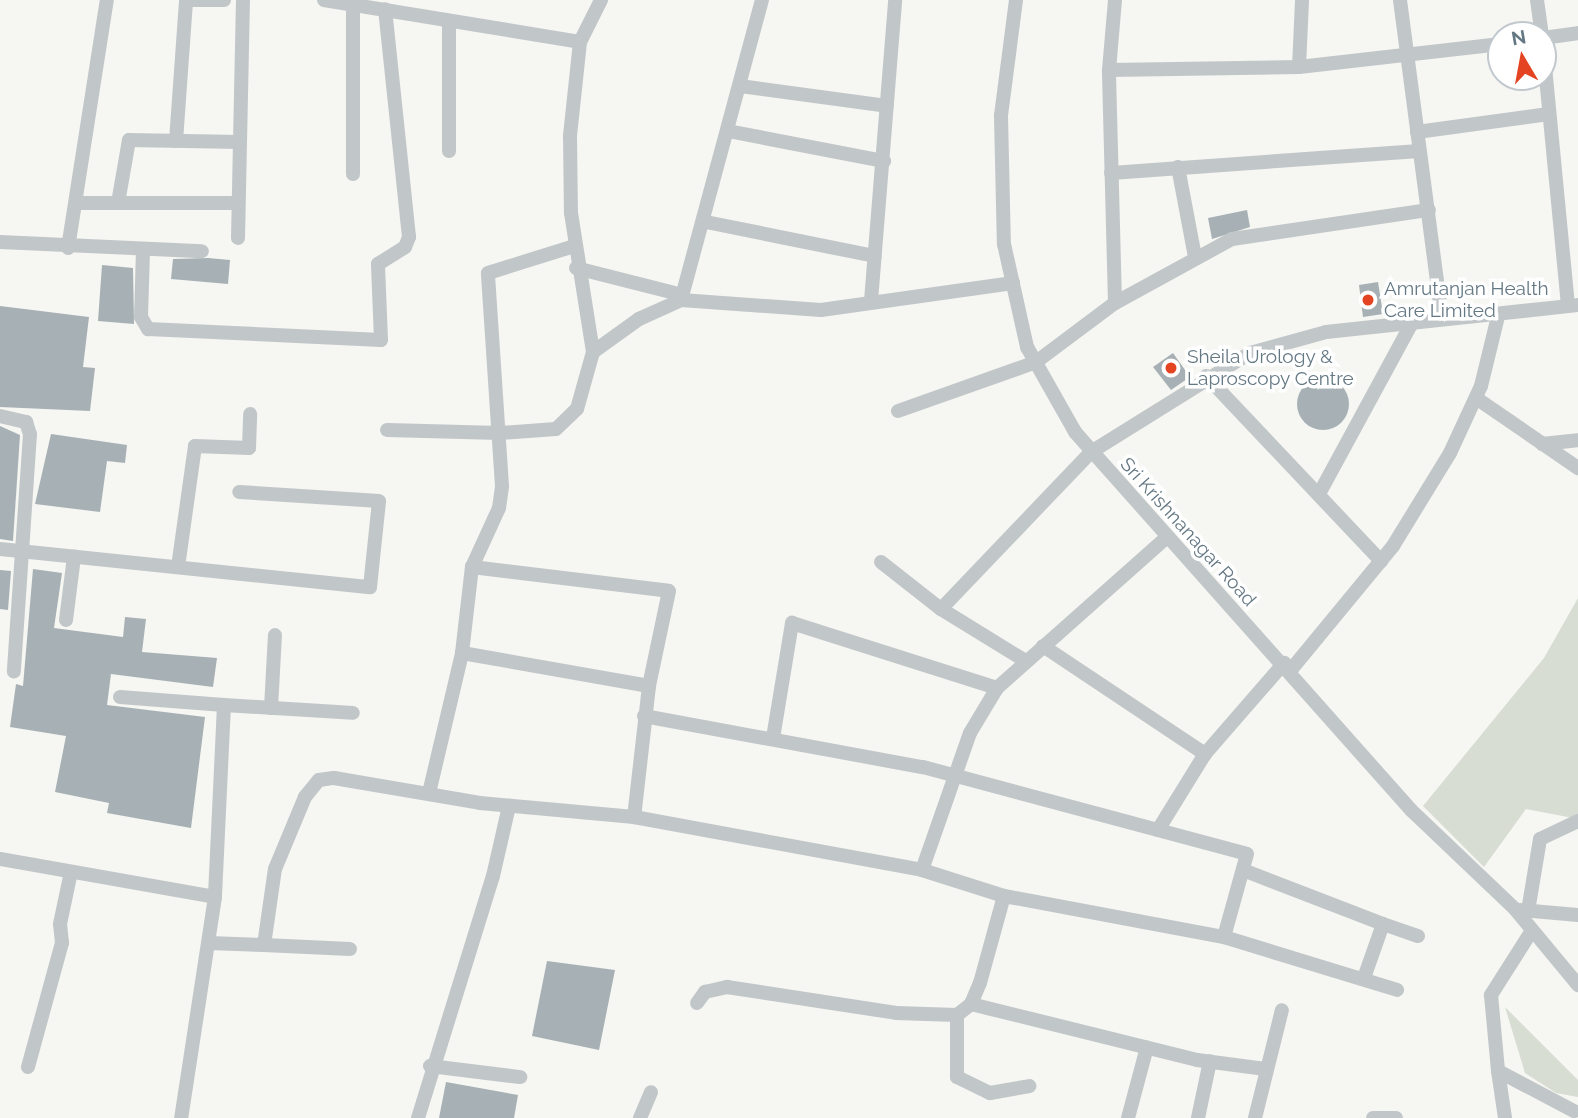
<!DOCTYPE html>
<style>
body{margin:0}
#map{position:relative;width:1578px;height:1118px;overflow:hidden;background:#f6f6f2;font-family:Raleway,sans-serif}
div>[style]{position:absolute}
.green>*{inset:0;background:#d7ddd3}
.building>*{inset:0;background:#a7b1b5}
.round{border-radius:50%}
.minor>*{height:14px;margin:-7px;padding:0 7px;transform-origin:7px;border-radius:7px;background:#c1c6c8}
.dots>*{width:19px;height:19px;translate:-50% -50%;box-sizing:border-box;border:4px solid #fff;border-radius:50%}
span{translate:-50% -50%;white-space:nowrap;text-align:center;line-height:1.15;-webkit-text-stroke:7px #fff;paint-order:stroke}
.poi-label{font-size:19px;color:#647884}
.left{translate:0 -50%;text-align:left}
.street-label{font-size:19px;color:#647884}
.north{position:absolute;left:1487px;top:21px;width:70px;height:70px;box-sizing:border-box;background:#fff;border:2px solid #c1c9ce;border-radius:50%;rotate:350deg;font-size:19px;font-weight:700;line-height:28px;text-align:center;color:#647884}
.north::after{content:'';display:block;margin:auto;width:24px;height:32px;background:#e54423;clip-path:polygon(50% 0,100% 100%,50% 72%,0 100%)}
</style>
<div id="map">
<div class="green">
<i style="clip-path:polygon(1578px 598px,1578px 819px,1526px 809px,1484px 867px,1423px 806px,1544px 658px)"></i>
<i style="clip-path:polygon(1505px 1007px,1578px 1080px,1578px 1097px,1556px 1093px,1525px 1073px)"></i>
</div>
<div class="building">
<i style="clip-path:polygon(1247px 210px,1250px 227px,1212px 239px,1208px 218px)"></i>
<i style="clip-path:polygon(208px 258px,230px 260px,228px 284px,171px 279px,173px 259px)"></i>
<i style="clip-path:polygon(102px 265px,133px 268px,134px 324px,98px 321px)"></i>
<i style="clip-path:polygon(1378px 282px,1383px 314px,1363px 317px,1359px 285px)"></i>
<i style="clip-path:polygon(0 306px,89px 317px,83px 367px,95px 368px,90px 411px,0 407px)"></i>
<i style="clip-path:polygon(1173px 353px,1190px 377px,1171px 390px,1153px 367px)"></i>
<i class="round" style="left:1297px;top:378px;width:52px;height:52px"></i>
<i style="clip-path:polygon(0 426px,20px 435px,13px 541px,0 539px)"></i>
<i style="clip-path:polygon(51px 434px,127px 445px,125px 463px,107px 461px,100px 512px,35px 504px)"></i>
<i style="clip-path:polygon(33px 569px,62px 573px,54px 628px,123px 637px,125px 617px,146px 619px,142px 652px,217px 658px,213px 687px,111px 674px,107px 705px,205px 717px,191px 828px,107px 813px,109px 803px,55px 792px,66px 736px,10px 727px,16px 684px,23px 686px)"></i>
<i style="clip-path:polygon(0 570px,11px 571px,8px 610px,0 609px)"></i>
<i style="clip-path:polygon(547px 961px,615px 970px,599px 1050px,532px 1036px)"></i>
<i style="clip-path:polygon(446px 1082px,518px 1095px,514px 1118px,439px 1118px)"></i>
</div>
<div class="minor">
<i style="left:189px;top:0;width:35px"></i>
<i style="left:324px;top:0;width:259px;rotate:9.3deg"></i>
<i style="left:580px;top:42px;width:47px;rotate:-63.4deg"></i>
<i style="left:1016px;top:0;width:117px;rotate:97.4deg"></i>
<i style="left:1001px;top:116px;width:128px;rotate:88.7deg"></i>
<i style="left:1004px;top:244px;width:106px;rotate:77.4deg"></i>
<i style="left:1027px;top:347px;width:98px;rotate:60.5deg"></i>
<i style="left:1075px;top:432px;width:506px;rotate:48.37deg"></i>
<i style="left:1411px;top:810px;width:144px;rotate:43.6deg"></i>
<i style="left:1515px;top:909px;width:99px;rotate:50.3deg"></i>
<i style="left:1400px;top:0;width:320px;rotate:82.5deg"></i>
<i style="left:1537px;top:0;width:35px;rotate:82deg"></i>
<i style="left:1543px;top:38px;width:35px;rotate:-8deg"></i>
<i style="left:580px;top:42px;width:95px;rotate:96.1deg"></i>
<i style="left:570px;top:136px;width:77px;rotate:89.3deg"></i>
<i style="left:571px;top:213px;width:141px;rotate:81deg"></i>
<i style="left:1543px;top:46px;width:261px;rotate:84.5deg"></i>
<i style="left:1299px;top:67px;width:67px;rotate:-87.4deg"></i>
<i style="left:1109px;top:70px;width:190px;rotate:-0.9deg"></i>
<i style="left:1299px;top:67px;width:203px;rotate:-6.5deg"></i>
<i style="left:740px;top:86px;width:148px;rotate:7.7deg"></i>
<i style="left:728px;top:131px;width:159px;rotate:10.9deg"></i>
<i style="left:1417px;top:132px;width:133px;rotate:-7.8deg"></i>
<i style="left:176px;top:141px;width:141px;rotate:-85.9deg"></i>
<i style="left:449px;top:151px;width:130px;rotate:-90deg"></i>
<i style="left:1178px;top:167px;width:92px;rotate:79.3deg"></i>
<i style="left:1111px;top:173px;width:309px;rotate:-4.1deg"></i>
<i style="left:353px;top:174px;width:170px;rotate:-90deg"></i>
<i style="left:76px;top:203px;width:162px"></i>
<i style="left:118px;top:203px;width:64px;rotate:-80.1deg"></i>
<i style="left:129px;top:140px;width:111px;rotate:1deg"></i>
<i style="left:706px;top:222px;width:172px;rotate:11.4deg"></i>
<i style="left:238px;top:238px;width:238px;rotate:-88.8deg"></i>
<i style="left:0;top:242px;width:202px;rotate:2.6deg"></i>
<i style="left:68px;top:248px;width:251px;rotate:-81.1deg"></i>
<i style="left:143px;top:250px;width:67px;rotate:91.7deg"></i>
<i style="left:141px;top:317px;width:14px;rotate:60deg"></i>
<i style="left:148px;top:329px;width:233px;rotate:2.7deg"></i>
<i style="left:381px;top:340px;width:76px;rotate:-92.3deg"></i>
<i style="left:378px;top:264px;width:32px;rotate:-32deg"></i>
<i style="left:405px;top:247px;width:11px;rotate:-68deg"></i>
<i style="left:409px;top:237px;width:229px;rotate:-96deg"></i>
<i style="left:576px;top:268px;width:110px;rotate:14.2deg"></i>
<i style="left:681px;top:300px;width:311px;rotate:-74.9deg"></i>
<i style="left:871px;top:301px;width:302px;rotate:-85.4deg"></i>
<i style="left:1115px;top:303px;width:233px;rotate:-91.5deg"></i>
<i style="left:1109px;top:70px;width:70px;rotate:-85.1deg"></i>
<i style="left:1206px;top:376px;width:255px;rotate:46.6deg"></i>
<i style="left:1476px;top:398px;width:124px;rotate:34.5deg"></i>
<i style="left:898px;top:411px;width:146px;rotate:-19.5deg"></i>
<i style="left:1036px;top:362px;width:99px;rotate:-36.8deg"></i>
<i style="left:1115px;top:303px;width:133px;rotate:-28.7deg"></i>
<i style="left:1232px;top:239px;width:199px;rotate:-8.4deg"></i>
<i style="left:0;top:416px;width:27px;rotate:13deg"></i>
<i style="left:26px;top:422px;width:13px;rotate:72deg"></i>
<i style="left:30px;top:434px;width:238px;rotate:93.9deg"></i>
<i style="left:387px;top:430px;width:113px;rotate:1.5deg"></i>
<i style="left:500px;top:433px;width:56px;rotate:-4.1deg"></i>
<i style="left:556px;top:429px;width:29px;rotate:-44deg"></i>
<i style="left:577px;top:409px;width:59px;rotate:-74.3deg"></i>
<i style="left:593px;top:352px;width:57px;rotate:-35.7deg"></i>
<i style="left:639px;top:319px;width:46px;rotate:-24.3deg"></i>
<i style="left:681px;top:300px;width:140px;rotate:4.1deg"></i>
<i style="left:821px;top:310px;width:194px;rotate:-8deg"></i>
<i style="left:1542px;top:444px;width:36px;rotate:-6deg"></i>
<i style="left:1319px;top:494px;width:197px;rotate:-61.5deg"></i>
<i style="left:0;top:549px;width:372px;rotate:5.9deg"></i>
<i style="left:370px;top:587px;width:86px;rotate:-84deg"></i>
<i style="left:379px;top:501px;width:140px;rotate:-176.3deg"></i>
<i style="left:881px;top:562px;width:76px;rotate:38.1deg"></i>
<i style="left:941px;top:609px;width:97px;rotate:31.6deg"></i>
<i style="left:178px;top:567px;width:122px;rotate:-82deg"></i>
<i style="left:195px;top:446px;width:54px;rotate:2.1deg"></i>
<i style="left:249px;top:448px;width:34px;rotate:-88deg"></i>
<i style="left:472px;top:567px;width:198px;rotate:6.9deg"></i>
<i style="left:669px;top:591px;width:97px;rotate:101.9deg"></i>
<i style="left:649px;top:686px;width:132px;rotate:96.5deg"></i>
<i style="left:941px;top:609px;width:217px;rotate:-46.3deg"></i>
<i style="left:1091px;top:452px;width:187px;rotate:-31.9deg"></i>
<i style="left:1250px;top:353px;width:79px;rotate:-15.4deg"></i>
<i style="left:1326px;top:332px;width:253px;rotate:-6.1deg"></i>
<i style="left:66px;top:620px;width:64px;rotate:-82.8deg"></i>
<i style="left:1043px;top:646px;width:195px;rotate:33.7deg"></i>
<i style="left:462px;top:653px;width:190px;rotate:10deg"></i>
<i style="left:1290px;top:671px;width:162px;rotate:-50.5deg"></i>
<i style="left:1393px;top:546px;width:109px;rotate:-58.5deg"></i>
<i style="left:1450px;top:453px;width:74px;rotate:-65.2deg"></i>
<i style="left:1481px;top:386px;width:72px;rotate:-76.3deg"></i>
<i style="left:120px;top:697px;width:104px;rotate:4.4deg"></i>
<i style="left:224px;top:705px;width:192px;rotate:92.7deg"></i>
<i style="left:215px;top:897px;width:224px;rotate:98.7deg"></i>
<i style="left:224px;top:705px;width:129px;rotate:3.5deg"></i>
<i style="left:271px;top:708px;width:73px;rotate:-86.9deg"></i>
<i style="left:644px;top:716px;width:284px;rotate:10.4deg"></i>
<i style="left:923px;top:767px;width:335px;rotate:15deg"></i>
<i style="left:1247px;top:854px;width:86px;rotate:105.5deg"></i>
<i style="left:773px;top:738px;width:117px;rotate:-80.6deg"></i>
<i style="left:792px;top:623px;width:215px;rotate:17.6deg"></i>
<i style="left:429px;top:793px;width:144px;rotate:-76.7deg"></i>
<i style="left:462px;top:653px;width:87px;rotate:-83.4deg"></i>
<i style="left:472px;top:567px;width:65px;rotate:-65.4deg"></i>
<i style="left:499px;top:508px;width:22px;rotate:-82deg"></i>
<i style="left:502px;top:486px;width:213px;rotate:-93.8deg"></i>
<i style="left:488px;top:273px;width:90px;rotate:-17.4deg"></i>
<i style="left:1158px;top:830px;width:89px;rotate:-58.3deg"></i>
<i style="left:1205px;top:754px;width:121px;rotate:-49deg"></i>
<i style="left:0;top:859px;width:218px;rotate:10deg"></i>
<i style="left:922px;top:870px;width:145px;rotate:-70.7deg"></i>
<i style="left:970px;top:733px;width:52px;rotate:-59deg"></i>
<i style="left:997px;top:688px;width:227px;rotate:-41.6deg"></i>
<i style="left:1243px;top:870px;width:150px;rotate:21.1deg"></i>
<i style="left:1383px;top:924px;width:57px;rotate:109.4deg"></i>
<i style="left:1520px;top:910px;width:58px;rotate:4.9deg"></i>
<i style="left:1528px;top:911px;width:73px;rotate:-80.5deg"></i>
<i style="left:1540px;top:839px;width:42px;rotate:-25.3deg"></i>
<i style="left:1383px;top:924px;width:37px;rotate:19deg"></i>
<i style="left:1531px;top:932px;width:75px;rotate:122.4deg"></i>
<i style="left:1491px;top:995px;width:76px;rotate:84.7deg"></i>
<i style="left:1498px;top:1071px;width:86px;rotate:27.8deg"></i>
<i style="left:209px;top:943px;width:55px;rotate:2.1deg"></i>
<i style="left:264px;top:945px;width:77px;rotate:-81.8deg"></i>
<i style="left:275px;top:869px;width:78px;rotate:-67.4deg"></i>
<i style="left:305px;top:797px;width:22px;rotate:-51deg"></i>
<i style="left:319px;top:780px;width:15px;rotate:-8deg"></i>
<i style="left:334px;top:778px;width:148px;rotate:9.7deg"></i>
<i style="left:480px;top:803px;width:155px;rotate:5.2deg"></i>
<i style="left:634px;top:817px;width:293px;rotate:10.4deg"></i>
<i style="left:922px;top:870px;width:86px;rotate:17.6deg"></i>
<i style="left:1004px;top:896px;width:224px;rotate:10.6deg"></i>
<i style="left:1224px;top:937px;width:181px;rotate:17deg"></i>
<i style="left:264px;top:945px;width:86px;rotate:2.7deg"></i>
<i style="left:697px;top:1003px;width:14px;rotate:-54deg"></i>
<i style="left:705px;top:992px;width:23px;rotate:-13deg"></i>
<i style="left:727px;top:987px;width:171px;rotate:8.7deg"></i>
<i style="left:896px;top:1013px;width:61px;rotate:1.9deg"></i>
<i style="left:957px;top:1015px;width:18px;rotate:-38deg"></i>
<i style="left:971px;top:1004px;width:23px;rotate:-67deg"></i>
<i style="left:980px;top:983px;width:90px;rotate:-74.6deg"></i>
<i style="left:971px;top:1004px;width:233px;rotate:13.9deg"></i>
<i style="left:1197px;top:1060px;width:69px;rotate:7.5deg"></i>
<i style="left:957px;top:1015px;width:62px;rotate:90deg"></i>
<i style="left:957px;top:1077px;width:37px;rotate:26deg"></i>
<i style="left:990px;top:1093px;width:40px;rotate:-10deg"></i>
<i style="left:430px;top:1066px;width:91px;rotate:7deg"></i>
<i style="left:28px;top:1067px;width:129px;rotate:-74.7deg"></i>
<i style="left:62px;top:943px;width:19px;rotate:-96deg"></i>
<i style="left:60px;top:924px;width:53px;rotate:-78.1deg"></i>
<i style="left:1498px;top:1071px;width:48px;rotate:81.5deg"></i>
<i style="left:418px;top:1118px;width:253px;rotate:-72.8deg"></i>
<i style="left:493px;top:876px;width:72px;rotate:-77.1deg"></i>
<i style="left:640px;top:1118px;width:28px;rotate:-67deg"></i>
<i style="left:1128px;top:1118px;width:73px;rotate:-75deg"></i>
<i style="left:1198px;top:1118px;width:58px;rotate:-78.1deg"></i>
<i style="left:1255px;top:1118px;width:111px;rotate:-76deg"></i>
<i style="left:1373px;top:1118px;width:23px"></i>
</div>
<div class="dots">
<i style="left:1368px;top:300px;background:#e54423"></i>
<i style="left:1171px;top:368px;background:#e54423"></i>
</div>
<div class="poi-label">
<span class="left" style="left:1384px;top:300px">Amrutanjan Health<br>Care Limited</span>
<span class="left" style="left:1187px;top:368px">Sheila Urology &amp;<br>Laproscopy Centre</span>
</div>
<div class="street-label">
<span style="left:1188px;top:532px;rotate:48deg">Sri Krishnanagar Road</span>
</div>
<div class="north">N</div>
</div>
